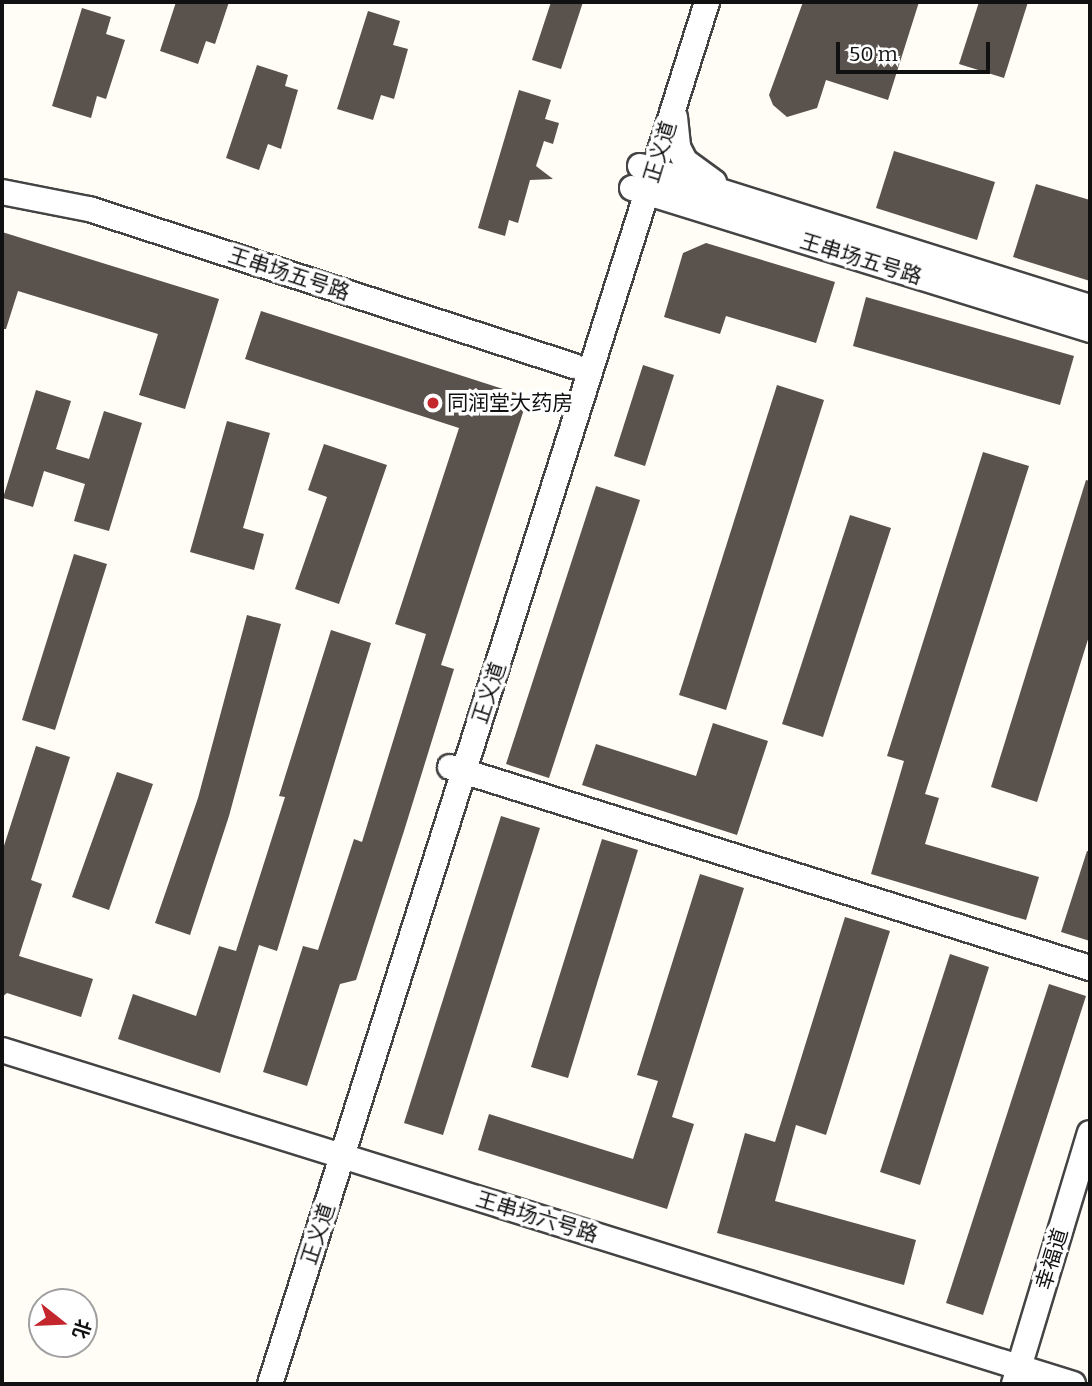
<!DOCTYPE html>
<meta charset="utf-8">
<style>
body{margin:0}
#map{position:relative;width:1092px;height:1386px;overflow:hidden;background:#fffdf5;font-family:Bitter,"Noto Sans SC",serif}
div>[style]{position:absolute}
.building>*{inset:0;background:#5a524d}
.roads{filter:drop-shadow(2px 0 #444) drop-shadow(-2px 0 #444) drop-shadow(0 2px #444) drop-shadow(0 -2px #444)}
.minor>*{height:24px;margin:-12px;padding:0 12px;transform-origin:12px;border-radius:12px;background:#fff}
.dots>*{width:19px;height:19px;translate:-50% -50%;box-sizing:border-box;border:4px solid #fff;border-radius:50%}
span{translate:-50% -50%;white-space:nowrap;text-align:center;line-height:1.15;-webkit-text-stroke:7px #fff;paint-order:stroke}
.street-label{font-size:21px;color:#111}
.poi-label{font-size:21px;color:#111}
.left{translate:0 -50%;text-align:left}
.frame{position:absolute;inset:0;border:4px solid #111;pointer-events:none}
.north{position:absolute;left:28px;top:1288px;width:70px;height:70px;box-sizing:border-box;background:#fff;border:2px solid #a0a0a0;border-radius:50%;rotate:108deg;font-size:19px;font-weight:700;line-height:28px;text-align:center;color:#111}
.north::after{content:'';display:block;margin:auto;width:24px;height:32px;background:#c4262e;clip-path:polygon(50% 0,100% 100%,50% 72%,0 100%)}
.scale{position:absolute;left:836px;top:42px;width:154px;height:32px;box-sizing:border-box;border:4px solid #111;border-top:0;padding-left:9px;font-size:21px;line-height:24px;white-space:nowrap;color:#111;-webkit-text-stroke:5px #fff;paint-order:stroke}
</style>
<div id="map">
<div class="building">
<i style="clip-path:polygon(176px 2px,229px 2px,215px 44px,206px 41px,198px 64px,160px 51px)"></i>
<i style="clip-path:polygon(551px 2px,583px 2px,561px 69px,532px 60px)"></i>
<i style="clip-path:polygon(803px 2px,919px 2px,888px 100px,826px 80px,817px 108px,787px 117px,773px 105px,769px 95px)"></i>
<i style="clip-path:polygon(979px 2px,1028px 2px,1004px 78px,959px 64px)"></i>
<i style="clip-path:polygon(82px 8px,111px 17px,106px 34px,125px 40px,106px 99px,97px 96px,91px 118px,52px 106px)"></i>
<i style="clip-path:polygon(368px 11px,400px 21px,393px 45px,408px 49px,394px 99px,381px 95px,373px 120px,337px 109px)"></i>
<i style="clip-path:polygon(257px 65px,288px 75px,285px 86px,298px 90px,281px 149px,268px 144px,259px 170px,226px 158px)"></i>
<i style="clip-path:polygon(519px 90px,551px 100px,545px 119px,559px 123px,553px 144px,544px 141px,536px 166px,553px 179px,530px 180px,518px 223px,509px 220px,505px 236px,478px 228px)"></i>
<i style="clip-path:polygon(894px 151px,995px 182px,977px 240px,876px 208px)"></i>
<i style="clip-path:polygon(1036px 184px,1090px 200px,1090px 281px,1013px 257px)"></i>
<i style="clip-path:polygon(2px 232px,219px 299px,185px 409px,139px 395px,158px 334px,18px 291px,6px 329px,2px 329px)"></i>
<i style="clip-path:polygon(706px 243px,835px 282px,816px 343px,726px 316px,720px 334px,664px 317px,683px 253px)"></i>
<i style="clip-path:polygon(866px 297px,1074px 356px,1060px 405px,853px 346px)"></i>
<i style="clip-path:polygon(261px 311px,528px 397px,441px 665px,454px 669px,404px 831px,356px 980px,340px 984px,307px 1086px,263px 1072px,303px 946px,318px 950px,354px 839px,362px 842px,426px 634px,395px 624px,459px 428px,245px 359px)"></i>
<i style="clip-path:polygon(643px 365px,674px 375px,645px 466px,614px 456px)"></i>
<i style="clip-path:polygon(777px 385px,824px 400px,726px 710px,679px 695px)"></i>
<i style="clip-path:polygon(36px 390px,71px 401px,56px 449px,89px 459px,104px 411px,142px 423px,109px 531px,74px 521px,85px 484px,44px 471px,33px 507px,3px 498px)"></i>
<i style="clip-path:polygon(227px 421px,270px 433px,243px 528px,264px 534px,254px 570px,190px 552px)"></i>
<i style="clip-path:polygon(324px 444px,387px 465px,339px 604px,295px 589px,327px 497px,308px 490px)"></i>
<i style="clip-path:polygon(983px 452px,1029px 466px,925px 794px,939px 798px,925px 844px,1039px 877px,1026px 920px,871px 874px,904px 761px,887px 756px)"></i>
<i style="clip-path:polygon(1086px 480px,1090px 481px,1090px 633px,1037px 802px,991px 787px)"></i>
<i style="clip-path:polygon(596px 486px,640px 500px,549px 778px,506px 764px)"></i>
<i style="clip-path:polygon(850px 515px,891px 528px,823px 737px,782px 724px)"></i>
<i style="clip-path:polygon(74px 554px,107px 564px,55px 730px,22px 720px)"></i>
<i style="clip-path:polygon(247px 615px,281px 624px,229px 816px,190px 935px,155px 923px,198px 798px)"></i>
<i style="clip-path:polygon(331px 630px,371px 643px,277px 951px,259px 945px,220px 1073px,118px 1039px,133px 994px,196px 1016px,219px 946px,236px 951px,285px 797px,279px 796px)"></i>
<i style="clip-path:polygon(713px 723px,768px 741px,737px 835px,582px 785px,596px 744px,696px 776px)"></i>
<i style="clip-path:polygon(36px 746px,70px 757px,31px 880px,42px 884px,19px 956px,93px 979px,81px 1017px,7px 993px,2px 997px,2px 852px)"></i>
<i style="clip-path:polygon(117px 772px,153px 784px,109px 910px,72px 897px)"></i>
<i style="clip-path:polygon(501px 816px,540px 828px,443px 1135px,404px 1123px)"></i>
<i style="clip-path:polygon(602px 839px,638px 850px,568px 1078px,531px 1067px)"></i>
<i style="clip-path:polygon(1087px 851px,1090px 851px,1090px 941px,1061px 932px)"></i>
<i style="clip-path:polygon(700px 874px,744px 888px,672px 1117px,694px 1124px,667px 1209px,478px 1150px,489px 1114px,633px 1159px,658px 1081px,637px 1075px)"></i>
<i style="clip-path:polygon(845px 917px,890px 931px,826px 1135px,796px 1125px,775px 1201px,916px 1240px,904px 1285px,717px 1233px,745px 1133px,775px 1142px)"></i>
<i style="clip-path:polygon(950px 954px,989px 967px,920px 1185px,880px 1172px)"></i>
<i style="clip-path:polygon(1049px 984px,1086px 996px,983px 1315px,946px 1303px)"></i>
</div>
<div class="roads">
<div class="minor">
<i style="left:675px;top:117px;width:30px;rotate:84deg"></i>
<i style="left:678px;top:147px;width:16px;rotate:63deg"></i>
<i style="left:685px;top:161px;width:36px;rotate:36deg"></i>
<i style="left:640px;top:166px;width:472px;rotate:17.4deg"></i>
<i style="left:632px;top:188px;width:480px;rotate:17.2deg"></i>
<i style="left:2px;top:192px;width:89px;rotate:11.1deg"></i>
<i style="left:89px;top:209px;width:510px;rotate:17.94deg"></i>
<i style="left:450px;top:767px;width:671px;rotate:17.44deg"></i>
<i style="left:2px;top:1050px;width:1122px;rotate:17.32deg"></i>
<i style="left:270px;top:1384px;width:1449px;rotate:-72.45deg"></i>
<i style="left:1014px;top:1384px;width:262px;rotate:-73.2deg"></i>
</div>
</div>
<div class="dots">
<i style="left:433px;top:403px;background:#c4262e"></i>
</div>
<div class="street-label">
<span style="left:660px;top:152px;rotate:-73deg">正义道</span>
<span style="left:861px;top:259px;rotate:17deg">王串场五号路</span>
<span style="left:289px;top:274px;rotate:18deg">王串场五号路</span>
<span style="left:489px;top:693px;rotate:-72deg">正义道</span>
<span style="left:537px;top:1217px;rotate:17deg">王串场六号路</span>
<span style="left:318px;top:1234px;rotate:-72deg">正义道</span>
<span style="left:1052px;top:1259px;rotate:-73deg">幸福道</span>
</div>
<div class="poi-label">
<span class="left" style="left:447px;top:403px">同润堂大药房</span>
</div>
<div class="frame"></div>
<div class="north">北</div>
<div class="scale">50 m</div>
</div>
